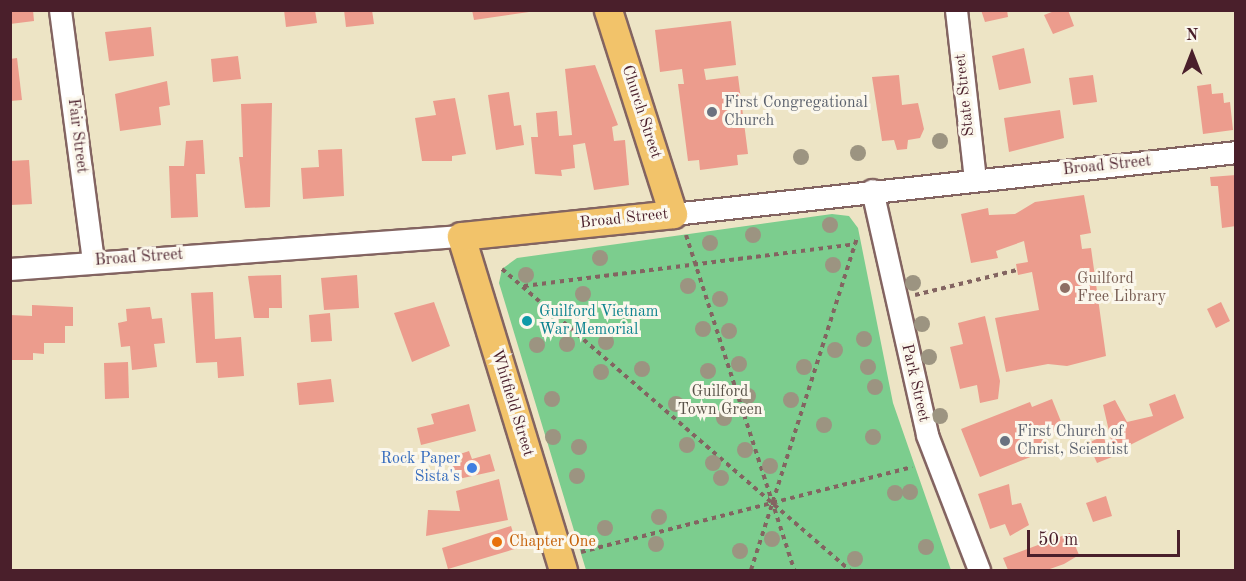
<!DOCTYPE html>
<style>
body{margin:0}
#map{position:relative;width:1246px;height:581px;overflow:hidden;background:#ede4c5;font-family:"Old Standard TT",serif}
div>[style]{position:absolute}
.green>*{inset:0;background:#7ccd8e}
.building>*{inset:0;background:#ec9c8d}
.path>*{height:4px;margin-top:-2px;transform-origin:0;background:repeating-linear-gradient(90deg,#836461 0 4.5px,transparent 0 9px)}
.roads{filter:drop-shadow(2px 0 #836461) drop-shadow(-2px 0 #836461) drop-shadow(0 2px #836461) drop-shadow(0 -2px #836461)}
.minor>*{height:21px;margin:-10.5px;padding:0 10.5px;transform-origin:10.5px;border-radius:10.5px;background:#fff}
.major>*{height:27px;margin:-13.5px;padding:0 13.5px;transform-origin:13.5px;border-radius:13.5px;background:#f2c36a}
.trees>*{width:16px;height:16px;margin:-8px;border-radius:50%;background:#9c9481}
.dots>*{width:16px;height:16px;translate:-50% -50%;box-sizing:border-box;border:3px solid #fbf7ec;border-radius:50%}
span{translate:-50% -50%;white-space:nowrap;text-align:center;line-height:1.15;-webkit-text-stroke:6px #fbf7ec;paint-order:stroke}
.street-label{font-size:16px;color:#4a1f2b}
.worship-label{font-size:16px;color:#5b616d}
.left{translate:0 -50%;text-align:left}
.education-label{font-size:16px;color:#785e54}
.culture-label{font-size:16px;color:#0d838f}
.park-label{font-size:16px;color:#595349}
.shop-label{font-size:16px;color:#366cbe}
.right{translate:-100% -50%;text-align:right}
.food-label{font-size:16px;color:#c56008}
.frame{position:absolute;inset:0;border:12px solid #4a1f2b;pointer-events:none}
.north{position:absolute;left:1162px;top:24px;width:60px;height:60px;-webkit-text-stroke:4px #fbf7ec;paint-order:stroke;rotate:0deg;font-size:16px;font-weight:700;line-height:24px;text-align:center;color:#4a1f2b}
.north::after{content:'';display:block;margin:auto;width:21px;height:27px;background:#4a1f2b;clip-path:polygon(50% 0,100% 100%,50% 72%,0 100%)}
.scale{position:absolute;left:1027px;top:530px;width:153px;height:27px;box-sizing:border-box;border:3px solid #4a1f2b;border-top:0;padding-left:8px;font-size:18px;line-height:21px;white-space:nowrap;color:#4a1f2b;-webkit-text-stroke:4px #fbf7ec;paint-order:stroke}
</style>
<div id="map">
<div class="green">
<i style="clip-path:polygon(832px 214px,849px 216px,858px 228px,893px 403px,951px 570px,586px 570px,499px 283px,502px 269px,517px 258px)"></i>
</div>
<div class="building">
<i style="clip-path:polygon(10px 10px,33px 10px,34px 21px,10px 24px)"></i>
<i style="clip-path:polygon(284px 10px,315px 10px,317px 23px,286px 27px)"></i>
<i style="clip-path:polygon(344px 10px,372px 10px,374px 24px,346px 27px)"></i>
<i style="clip-path:polygon(472px 10px,528px 10px,529px 12px,474px 20px)"></i>
<i style="clip-path:polygon(981px 10px,1007px 10px,1008px 17px,985px 22px)"></i>
<i style="clip-path:polygon(1057px 10px,1068px 10px,1074px 26px,1053px 34px,1044px 15px)"></i>
<i style="clip-path:polygon(731px 21px,736px 65px,704px 69px,706px 80px,738px 76px,748px 154px,737px 155px,738px 165px,700px 170px,699px 160px,688px 161px,678px 84px,684px 84px,682px 69px,660px 72px,655px 30px)"></i>
<i style="clip-path:polygon(151px 27px,154px 56px,109px 61px,105px 32px)"></i>
<i style="clip-path:polygon(1024px 48px,1031px 83px,999px 90px,992px 56px)"></i>
<i style="clip-path:polygon(238px 56px,241px 79px,213px 82px,211px 59px)"></i>
<i style="clip-path:polygon(17px 58px,22px 100px,10px 101px,10px 59px)"></i>
<i style="clip-path:polygon(595px 65px,618px 125px,612px 127px,614px 141px,625px 140px,629px 185px,594px 190px,585px 143px,573px 145px,575px 168px,561px 170px,562px 176px,535px 174px,531px 137px,538px 137px,536px 113px,557px 111px,559px 136px,572px 135px,565px 69px)"></i>
<i style="clip-path:polygon(899px 75px,902px 105px,918px 103px,924px 129px,920px 138px,908px 140px,907px 149px,897px 150px,894px 140px,882px 141px,872px 77px)"></i>
<i style="clip-path:polygon(1093px 75px,1097px 102px,1073px 105px,1069px 78px)"></i>
<i style="clip-path:polygon(167px 81px,170px 105px,159px 107px,161px 125px,120px 131px,115px 94px)"></i>
<i style="clip-path:polygon(1211px 84px,1212px 94px,1223px 93px,1224px 103px,1230px 102px,1233px 130px,1203px 134px,1197px 86px)"></i>
<i style="clip-path:polygon(509px 92px,514px 126px,521px 125px,524px 145px,496px 150px,488px 95px)"></i>
<i style="clip-path:polygon(455px 98px,466px 154px,452px 156px,452px 161px,422px 161px,415px 118px,436px 115px,433px 101px)"></i>
<i style="clip-path:polygon(272px 103px,270px 207px,245px 208px,239px 157px,243px 157px,241px 104px)"></i>
<i style="clip-path:polygon(1060px 110px,1064px 138px,1009px 152px,1004px 118px)"></i>
<i style="clip-path:polygon(203px 140px,205px 174px,196px 174px,198px 217px,171px 218px,169px 166px,184px 166px,186px 141px)"></i>
<i style="clip-path:polygon(342px 149px,344px 196px,303px 199px,301px 168px,319px 167px,318px 150px)"></i>
<i style="clip-path:polygon(29px 160px,32px 204px,10px 205px,10px 161px)"></i>
<i style="clip-path:polygon(1236px 175px,1236px 226px,1222px 228px,1218px 186px,1211px 186px,1210px 177px)"></i>
<i style="clip-path:polygon(1084px 195px,1091px 233px,1080px 235px,1082px 249px,1091px 248px,1106px 356px,1067px 366px,1048px 364px,1006px 372px,995px 318px,1039px 310px,1032px 272px,1018px 275px,1016px 264px,1028px 262px,1024px 241px,996px 251px,998px 258px,971px 263px,961px 214px,988px 208px,989px 215px,1015px 214px,1035px 202px)"></i>
<i style="clip-path:polygon(281px 275px,282px 308px,269px 308px,269px 318px,254px 318px,248px 276px)"></i>
<i style="clip-path:polygon(357px 275px,359px 308px,324px 310px,321px 278px)"></i>
<i style="clip-path:polygon(213px 292px,215px 339px,241px 337px,244px 376px,218px 378px,217px 362px,196px 363px,191px 293px)"></i>
<i style="clip-path:polygon(434px 302px,450px 346px,412px 362px,394px 313px)"></i>
<i style="clip-path:polygon(1221px 302px,1230px 321px,1216px 328px,1207px 309px)"></i>
<i style="clip-path:polygon(32px 305px,73px 307px,73px 326px,65px 326px,65px 343px,44px 343px,44px 354px,33px 353px,33px 360px,10px 360px,10px 315px,32px 316px)"></i>
<i style="clip-path:polygon(150px 307px,152px 319px,162px 318px,165px 343px,154px 344px,157px 367px,132px 370px,130px 346px,121px 347px,118px 323px,127px 321px,126px 309px)"></i>
<i style="clip-path:polygon(330px 313px,332px 341px,311px 342px,309px 315px)"></i>
<i style="clip-path:polygon(985px 316px,1000px 381px,998px 399px,980px 403px,977px 385px,960px 389px,950px 347px,963px 344px,958px 323px)"></i>
<i style="clip-path:polygon(128px 362px,129px 398px,105px 399px,104px 363px)"></i>
<i style="clip-path:polygon(331px 379px,334px 402px,299px 405px,297px 383px)"></i>
<i style="clip-path:polygon(1175px 394px,1184px 418px,1114px 453px,1103px 405px,1115px 400px,1127px 422px,1153px 416px,1149px 404px)"></i>
<i style="clip-path:polygon(1052px 399px,1064px 429px,1042px 438px,1044px 443px,1035px 447px,1038px 454px,980px 477px,961px 429px,1030px 402px,1032px 407px)"></i>
<i style="clip-path:polygon(469px 404px,476px 431px,421px 445px,417px 428px,434px 424px,431px 414px)"></i>
<i style="clip-path:polygon(1103px 436px,1112px 457px,1097px 463px,1088px 443px)"></i>
<i style="clip-path:polygon(469px 451px,472px 459px,490px 454px,495px 471px,454px 480px,450px 466px,462px 462px,460px 454px)"></i>
<i style="clip-path:polygon(499px 479px,508px 520px,426px 536px,428px 510px,460px 511px,456px 491px)"></i>
<i style="clip-path:polygon(1009px 484px,1012px 505px,1021px 503px,1029px 525px,1010px 536px,1005px 524px,990px 529px,978px 494px)"></i>
<i style="clip-path:polygon(1106px 496px,1112px 516px,1093px 522px,1086px 503px)"></i>
<i style="clip-path:polygon(511px 526px,518px 548px,448px 569px,442px 548px)"></i>
<i style="clip-path:polygon(1070px 533px,1079px 555px,1064px 564px,1047px 570px,1008px 570px,1003px 558px)"></i>
</div>
<div class="path">
<i style="left:686px;top:235px;width:352px;rotate:72.1deg"></i>
<i style="left:502px;top:269px;width:460px;rotate:40.9deg"></i>
<i style="left:524px;top:286px;width:334px;rotate:-7.2deg"></i>
<i style="left:915px;top:295px;width:105px;rotate:-13.8deg"></i>
<i style="left:581px;top:552px;width:342px;rotate:-14.4deg"></i>
<i style="left:751px;top:570px;width:349px;rotate:-72.3deg"></i>
</div>
<div class="roads">
<div class="minor">
<i style="left:60px;top:10px;width:253px;rotate:82.5deg"></i>
<i style="left:956px;top:10px;width:171px;rotate:83.6deg"></i>
<i style="left:872px;top:190px;width:251px;rotate:77.3deg"></i>
<i style="left:927px;top:435px;width:145px;rotate:68.9deg"></i>
<i style="left:673px;top:214px;width:566px;rotate:-6.28deg"></i>
<i style="left:10px;top:269px;width:452px;rotate:-4.2deg"></i>
</div>
<div class="major">
<i style="left:563px;top:570px;width:349px;rotate:-107deg"></i>
<i style="left:461px;top:236px;width:213px;rotate:-5.9deg"></i>
<i style="left:673px;top:214px;width:214px;rotate:-107.7deg"></i>
</div>
</div>
<div class="trees">
<i style="left:940px;top:141px"></i>
<i style="left:858px;top:153px"></i>
<i style="left:801px;top:157px"></i>
<i style="left:830px;top:225px"></i>
<i style="left:753px;top:235px"></i>
<i style="left:710px;top:243px"></i>
<i style="left:600px;top:258px"></i>
<i style="left:833px;top:265px"></i>
<i style="left:526px;top:275px"></i>
<i style="left:913px;top:283px"></i>
<i style="left:688px;top:286px"></i>
<i style="left:583px;top:294px"></i>
<i style="left:720px;top:299px"></i>
<i style="left:922px;top:324px"></i>
<i style="left:703px;top:329px"></i>
<i style="left:729px;top:331px"></i>
<i style="left:864px;top:339px"></i>
<i style="left:606px;top:342px"></i>
<i style="left:567px;top:344px"></i>
<i style="left:537px;top:345px"></i>
<i style="left:835px;top:350px"></i>
<i style="left:929px;top:357px"></i>
<i style="left:739px;top:364px"></i>
<i style="left:804px;top:367px"></i>
<i style="left:868px;top:367px"></i>
<i style="left:642px;top:369px"></i>
<i style="left:708px;top:371px"></i>
<i style="left:601px;top:372px"></i>
<i style="left:875px;top:387px"></i>
<i style="left:748px;top:396px"></i>
<i style="left:552px;top:399px"></i>
<i style="left:791px;top:400px"></i>
<i style="left:676px;top:404px"></i>
<i style="left:940px;top:416px"></i>
<i style="left:724px;top:418px"></i>
<i style="left:824px;top:425px"></i>
<i style="left:553px;top:437px"></i>
<i style="left:873px;top:437px"></i>
<i style="left:687px;top:445px"></i>
<i style="left:579px;top:447px"></i>
<i style="left:745px;top:450px"></i>
<i style="left:713px;top:463px"></i>
<i style="left:770px;top:466px"></i>
<i style="left:577px;top:476px"></i>
<i style="left:721px;top:478px"></i>
<i style="left:910px;top:492px"></i>
<i style="left:895px;top:493px"></i>
<i style="left:659px;top:517px"></i>
<i style="left:605px;top:528px"></i>
<i style="left:772px;top:539px"></i>
<i style="left:656px;top:544px"></i>
<i style="left:926px;top:547px"></i>
<i style="left:740px;top:551px"></i>
<i style="left:855px;top:559px"></i>
</div>
<div class="dots">
<i style="left:712px;top:112px;background:#6b7280"></i>
<i style="left:1065px;top:288px;background:#8d6e63"></i>
<i style="left:527px;top:321px;background:#0f9aa8"></i>
<i style="left:1005px;top:441px;background:#6b7280"></i>
<i style="left:472px;top:468px;background:#3f7fe0"></i>
<i style="left:497px;top:542px;background:#e8710a"></i>
</div>
<div class="street-label">
<span style="left:965px;top:95px;rotate:-96deg">State Street</span>
<span style="left:641px;top:112px;rotate:72deg">Church Street</span>
<span style="left:77px;top:136px;rotate:83deg">Fair Street</span>
<span style="left:1107px;top:166px;rotate:-6deg">Broad Street</span>
<span style="left:624px;top:219px;rotate:-6deg">Broad Street</span>
<span style="left:139px;top:258px;rotate:-4deg">Broad Street</span>
<span style="left:915px;top:383px;rotate:77deg">Park Street</span>
<span style="left:512px;top:403px;rotate:73deg">Whitfield Street</span>
</div>
<div class="worship-label">
<span class="left" style="left:724px;top:112px">First Congregational<br>Church</span>
<span class="left" style="left:1017px;top:441px">First Church of<br>Christ, Scientist</span>
</div>
<div class="education-label">
<span class="left" style="left:1077px;top:288px">Guilford<br>Free Library</span>
</div>
<div class="culture-label">
<span class="left" style="left:539px;top:321px">Guilford Vietnam<br>War Memorial</span>
</div>
<div class="park-label">
<span style="left:720px;top:401px">Guilford<br>Town Green</span>
</div>
<div class="shop-label">
<span class="right" style="left:460px;top:468px">Rock Paper<br>Sista's</span>
</div>
<div class="food-label">
<span class="left" style="left:509px;top:542px">Chapter One</span>
</div>
<div class="frame"></div>
<div class="north">N</div>
<div class="scale">50 m</div>
</div>
